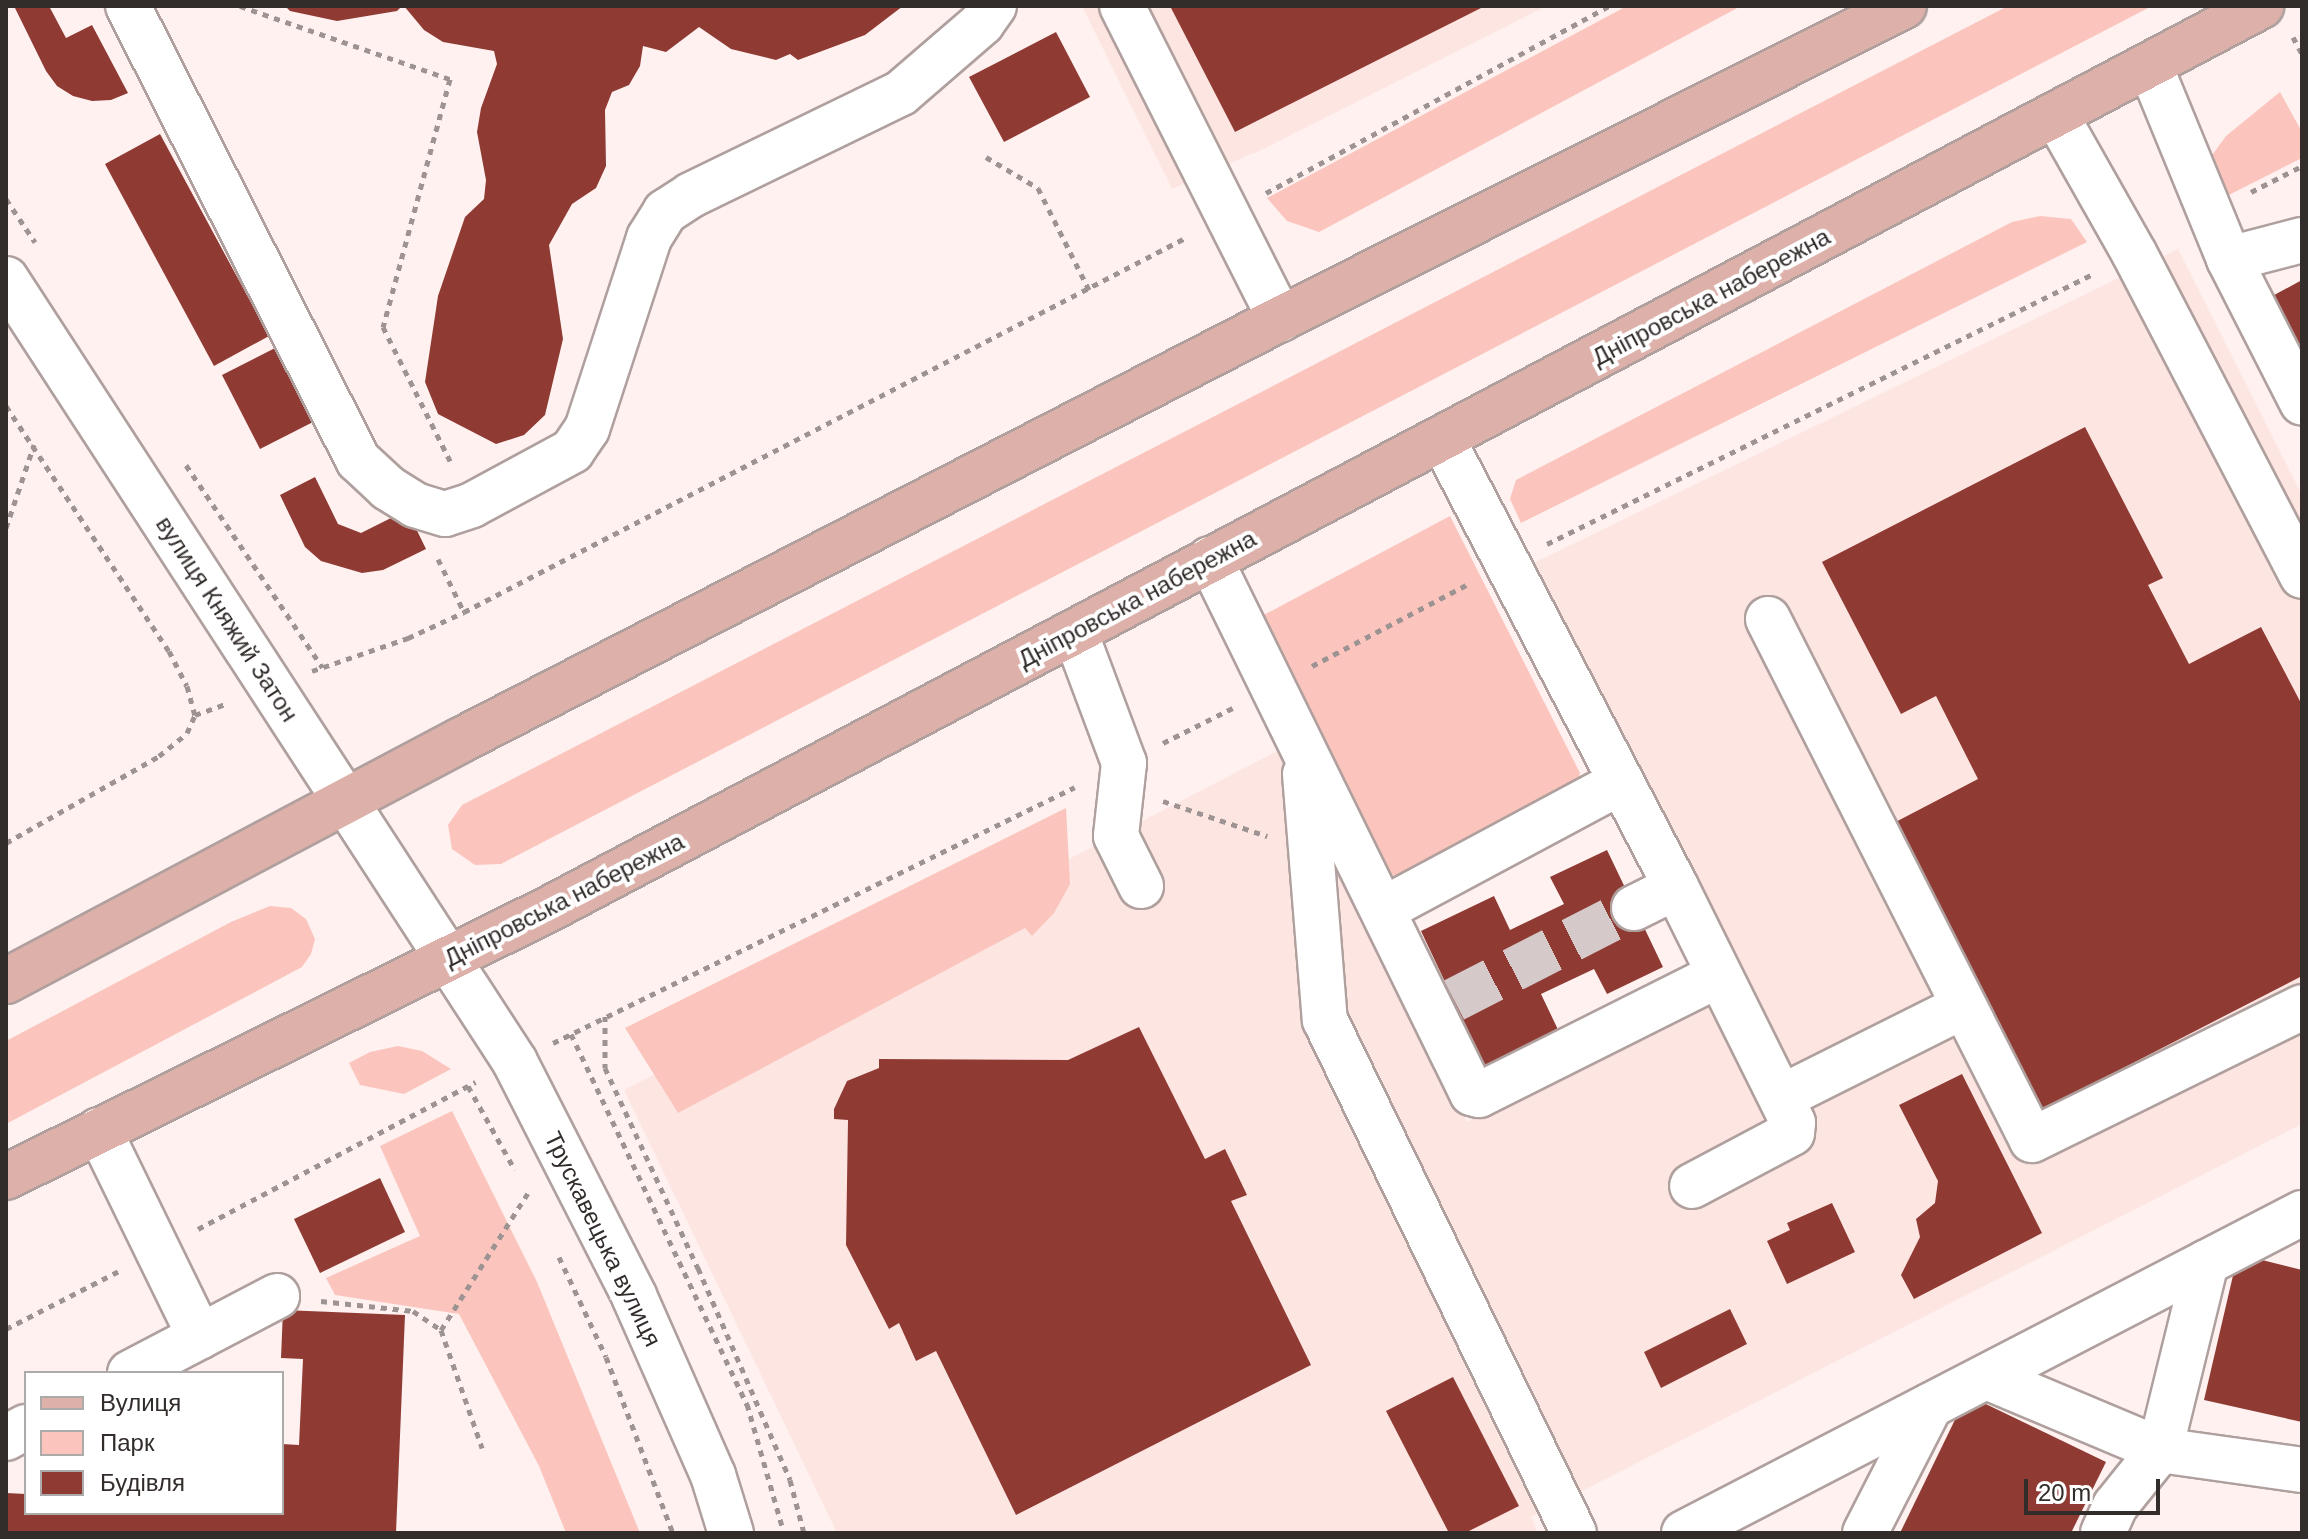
<!DOCTYPE html>
<meta charset="utf-8">
<style>
body{margin:0}
#map{position:relative;width:2308px;height:1539px;overflow:hidden;background:#fef1f0;font-family:Helvetica,sans-serif}
div>[style]{position:absolute}
.built>*{inset:0;background:#fde5e2}
.green>*{inset:0;background:#fbc5be}
.building>*{inset:0;background:#8f3b34}
.minor-tunnel>*{height:44px;margin-top:-22px;transform-origin:0;background:repeating-linear-gradient(90deg,#d5cac9 0 44px,transparent 0 66px)}
.path>*{height:5px;margin-top:-2.5px;transform-origin:0;background:repeating-linear-gradient(90deg,#9c9392 0 6px,transparent 0 12px)}
.roads{filter:drop-shadow(2px 0 #afa09e) drop-shadow(-2px 0 #afa09e) drop-shadow(0 2px #afa09e) drop-shadow(0 -2px #afa09e)}
.minor>*{height:44px;margin:-22px;padding:0 22px;transform-origin:22px;border-radius:22px;background:#fff}
.major>*{height:44px;margin:-22px;padding:0 22px;transform-origin:22px;border-radius:22px;background:#ddb0aa}
span{translate:-50% -50%;white-space:nowrap;text-align:center;line-height:1.15;-webkit-text-stroke:8px #fff;paint-order:stroke}
.street-label{font-size:24px;color:#322c2b}
.frame{position:absolute;inset:0;border:8px solid #322c2b;pointer-events:none}
.legend{position:absolute;left:24px;top:1371px;width:260px;height:144px;box-sizing:border-box;background:#fff;border:2px solid #adabaa;margin:0;padding:10px 14px;list-style:none;font-size:24px;color:#322c2b}
.legend li{display:flex;align-items:center;gap:16px;height:40px}
.legend b{width:40px;border:2px solid #adabaa}
.scale{position:absolute;left:2024px;top:1479px;width:136px;height:36px;box-sizing:border-box;border:4px solid #322c2b;border-top:0;padding-left:10px;font-size:24px;line-height:28px;white-space:nowrap;color:#322c2b;-webkit-text-stroke:6px #fff;paint-order:stroke}
</style>
<div id="map">
<div class="built">
<i style="clip-path:polygon(1082px 6px,1547px 6px,1261px 150px,1172px 189px)"></i>
<i style="clip-path:polygon(2178px 249px,2302px 495px,2302px 1124px,1531px 1517px,1538px 1533px,837px 1533px,624px 1090px,1285px 747px,1467px 1122px,1742px 978px,1534px 563px)"></i>
</div>
<div class="green">
<i style="clip-path:polygon(1627px 6px,1741px 6px,1319px 232px,1287px 221px,1267px 198px)"></i>
<i style="clip-path:polygon(2008px 6px,2152px 6px,501px 864px,475px 865px,452px 849px,448px 825px,462px 805px)"></i>
<i style="clip-path:polygon(2280px 92px,2302px 132px,2302px 158px,2223px 198px,2207px 162px,2226px 136px)"></i>
<i style="clip-path:polygon(2040px 216px,2071px 219px,2087px 242px,1521px 523px,1510px 499px,1516px 480px,2012px 222px)"></i>
<i style="clip-path:polygon(1450px 516px,1580px 773px,1574px 800px,1418px 880px,1388px 874px,1258px 618px)"></i>
<i style="clip-path:polygon(1066px 808px,1070px 884px,1054px 913px,1032px 936px,1025px 928px,678px 1113px,625px 1028px)"></i>
<i style="clip-path:polygon(270px 906px,291px 908px,306px 919px,315px 939px,311px 954px,302px 967px,6px 1124px,6px 1041px,231px 922px)"></i>
<i style="clip-path:polygon(398px 1046px,422px 1051px,451px 1069px,404px 1094px,360px 1085px,349px 1063px,370px 1052px)"></i>
<i style="clip-path:polygon(452px 1111px,537px 1282px,640px 1533px,566px 1533px,539px 1466px,459px 1314px,335px 1295px,326px 1278px,420px 1236px,380px 1146px)"></i>
</div>
<div class="building">
<i style="clip-path:polygon(14px 6px,49px 6px,66px 38px,92px 25px,128px 93px,111px 100px,92px 101px,73px 96px,57px 86px,46px 71px)"></i>
<i style="clip-path:polygon(285px 6px,402px 6px,397px 11px,337px 21px,290px 11px)"></i>
<i style="clip-path:polygon(404px 6px,903px 6px,865px 35px,798px 60px,790px 54px,776px 60px,731px 49px,699px 27px,666px 52px,643px 46px,640px 66px,629px 85px,612px 92px,605px 110px,606px 166px,596px 188px,572px 204px,549px 245px,563px 339px,545px 415px,524px 435px,496px 444px,438px 414px,425px 382px,438px 296px,465px 217px,484px 199px,486px 180px,477px 132px,481px 108px,497px 64px,494px 51px,443px 42px,424px 30px)"></i>
<i style="clip-path:polygon(1170px 6px,1485px 6px,1235px 132px)"></i>
<i style="clip-path:polygon(1056px 32px,1090px 97px,1004px 142px,969px 77px)"></i>
<i style="clip-path:polygon(160px 134px,269px 336px,214px 366px,105px 164px)"></i>
<i style="clip-path:polygon(2302px 280px,2302px 372px,2265px 300px)"></i>
<i style="clip-path:polygon(277px 347px,315px 421px,260px 449px,222px 375px)"></i>
<i style="clip-path:polygon(2085px 427px,2163px 578px,2148px 585px,2189px 664px,2261px 627px,2302px 705px,2302px 976px,2034px 1114px,1886px 827px,1978px 779px,1936px 696px,1901px 714px,1822px 562px)"></i>
<i style="clip-path:polygon(315px 477px,338px 524px,361px 533px,407px 510px,426px 549px,383px 570px,362px 573px,321px 561px,305px 547px,280px 495px)"></i>
<i style="clip-path:polygon(1607px 850px,1663px 967px,1607px 994px,1594px 969px,1541px 994px,1562px 1038px,1488px 1073px,1421px 931px,1494px 896px,1510px 930px,1564px 904px,1550px 877px)"></i>
<i style="clip-path:polygon(1139px 1027px,1205px 1159px,1225px 1149px,1247px 1195px,1231px 1201px,1311px 1365px,1016px 1515px,936px 1351px,916px 1361px,899px 1323px,889px 1329px,846px 1245px,848px 1120px,834px 1119px,834px 1109px,847px 1081px,879px 1068px,879px 1059px,1068px 1060px)"></i>
<i style="clip-path:polygon(1962px 1074px,2042px 1233px,1914px 1299px,1901px 1275px,1920px 1237px,1916px 1219px,1935px 1203px,1938px 1181px,1899px 1105px)"></i>
<i style="clip-path:polygon(380px 1178px,405px 1232px,320px 1273px,294px 1219px)"></i>
<i style="clip-path:polygon(1832px 1203px,1855px 1252px,1787px 1284px,1767px 1241px,1790px 1230px,1787px 1223px)"></i>
<i style="clip-path:polygon(2238px 1254px,2302px 1270px,2302px 1422px,2204px 1400px)"></i>
<i style="clip-path:polygon(1730px 1309px,1747px 1344px,1661px 1388px,1644px 1352px)"></i>
<i style="clip-path:polygon(283px 1310px,405px 1315px,396px 1533px,6px 1533px,6px 1493px,26px 1494px,26px 1513px,282px 1513px,282px 1444px,299px 1445px,303px 1359px,281px 1358px)"></i>
<i style="clip-path:polygon(1453px 1377px,1519px 1506px,1465px 1533px,1449px 1533px,1386px 1411px)"></i>
<i style="clip-path:polygon(1967px 1395px,2106px 1462px,2071px 1533px,1900px 1533px)"></i>
</div>
<div class="minor-tunnel">
<i style="left:1454px;top:1000px;width:202px;rotate:-27.1deg"></i>
</div>
<div class="path">
<i style="left:240px;top:6px;width:222px;rotate:19.2deg"></i>
<i style="left:450px;top:79px;width:257px;rotate:105.1deg"></i>
<i style="left:383px;top:327px;width:154px;rotate:63.4deg"></i>
<i style="left:2293px;top:37px;width:19px;rotate:62deg"></i>
<i style="left:986px;top:157px;width:61px;rotate:30.8deg"></i>
<i style="left:1038px;top:188px;width:114px;rotate:63.4deg"></i>
<i style="left:2251px;top:192px;width:57px;rotate:-27deg"></i>
<i style="left:1266px;top:193px;width:391px;rotate:-28.6deg"></i>
<i style="left:6px;top:199px;width:52px;rotate:56deg"></i>
<i style="left:6px;top:406px;width:294px;rotate:56.4deg"></i>
<i style="left:169px;top:651px;width:39px;rotate:63deg"></i>
<i style="left:187px;top:686px;width:30px;rotate:75deg"></i>
<i style="left:186px;top:465px;width:244px;rotate:56deg"></i>
<i style="left:6px;top:528px;width:88px;rotate:-71.4deg"></i>
<i style="left:1547px;top:544px;width:609px;rotate:-26.31deg"></i>
<i style="left:438px;top:559px;width:59px;rotate:63.9deg"></i>
<i style="left:1312px;top:666px;width:178px;rotate:-27.7deg"></i>
<i style="left:312px;top:671px;width:102px;rotate:-19deg"></i>
<i style="left:408px;top:638px;width:62px;rotate:-24.9deg"></i>
<i style="left:464px;top:612px;width:814px;rotate:-27.41deg"></i>
<i style="left:1163px;top:743px;width:78px;rotate:-26.6deg"></i>
<i style="left:1163px;top:801px;width:110px;rotate:18.6deg"></i>
<i style="left:6px;top:843px;width:176px;rotate:-29.6deg"></i>
<i style="left:159px;top:756px;width:36px;rotate:-39deg"></i>
<i style="left:187px;top:733px;width:20px;rotate:-66deg"></i>
<i style="left:195px;top:715px;width:35px;rotate:-20deg"></i>
<i style="left:605px;top:1016px;width:52px;rotate:90deg"></i>
<i style="left:605px;top:1068px;width:221px;rotate:65.1deg"></i>
<i style="left:698px;top:1268px;width:231px;rotate:66.5deg"></i>
<i style="left:790px;top:1480px;width:55px;rotate:75.2deg"></i>
<i style="left:571px;top:1034px;width:410px;rotate:64.6deg"></i>
<i style="left:747px;top:1404px;width:134px;rotate:74deg"></i>
<i style="left:553px;top:1043px;width:581px;rotate:-26.12deg"></i>
<i style="left:468px;top:1086px;width:96px;rotate:60.8deg"></i>
<i style="left:198px;top:1229px;width:314px;rotate:-27.9deg"></i>
<i style="left:559px;top:1257px;width:110px;rotate:64.8deg"></i>
<i style="left:606px;top:1357px;width:188px;rotate:69.2deg"></i>
<i style="left:321px;top:1301px;width:93px;rotate:6.2deg"></i>
<i style="left:413px;top:1311px;width:34px;rotate:34deg"></i>
<i style="left:441px;top:1330px;width:162px;rotate:-57.6deg"></i>
<i style="left:6px;top:1329px;width:127px;rotate:-27.2deg"></i>
<i style="left:441px;top:1330px;width:125px;rotate:70.8deg"></i>
</div>
<div class="roads">
<div class="minor">
<i style="left:128px;top:6px;width:509px;rotate:63.13deg"></i>
<i style="left:358px;top:460px;width:41px;rotate:43deg"></i>
<i style="left:388px;top:488px;width:32px;rotate:32deg"></i>
<i style="left:415px;top:505px;width:31px;rotate:17deg"></i>
<i style="left:445px;top:514px;width:28px;rotate:-18deg"></i>
<i style="left:472px;top:505px;width:114px;rotate:-28.4deg"></i>
<i style="left:572px;top:451px;width:27px;rotate:-56deg"></i>
<i style="left:587px;top:429px;width:201px;rotate:-72deg"></i>
<i style="left:649px;top:238px;width:31px;rotate:-58deg"></i>
<i style="left:665px;top:212px;width:31px;rotate:-33deg"></i>
<i style="left:691px;top:195px;width:233px;rotate:-25.9deg"></i>
<i style="left:901px;top:93px;width:107px;rotate:-40.8deg"></i>
<i style="left:982px;top:23px;width:21px;rotate:-55deg"></i>
<i style="left:1122px;top:6px;width:351px;rotate:63.2deg"></i>
<i style="left:2150px;top:66px;width:209px;rotate:67.7deg"></i>
<i style="left:2229px;top:259px;width:161px;rotate:63deg"></i>
<i style="left:2057px;top:117px;width:156px;rotate:60.5deg"></i>
<i style="left:2134px;top:253px;width:364px;rotate:62.5deg"></i>
<i style="left:2229px;top:259px;width:75px;rotate:-14.6deg"></i>
<i style="left:6px;top:279px;width:934px;rotate:56.97deg"></i>
<i style="left:515px;top:1062px;width:263px;rotate:63deg"></i>
<i style="left:634px;top:1296px;width:196px;rotate:66.2deg"></i>
<i style="left:713px;top:1475px;width:61px;rotate:72.8deg"></i>
<i style="left:1442px;top:438px;width:506px;rotate:62.47deg"></i>
<i style="left:1676px;top:887px;width:263px;rotate:63.6deg"></i>
<i style="left:1793px;top:1123px;width:10px;rotate:96deg"></i>
<i style="left:1792px;top:1133px;width:113px;rotate:152.1deg"></i>
<i style="left:1210px;top:559px;width:595px;rotate:63.87deg"></i>
<i style="left:1472px;top:1093px;width:7px;rotate:16deg"></i>
<i style="left:1479px;top:1095px;width:268px;rotate:-26.6deg"></i>
<i style="left:1768px;top:619px;width:584px;rotate:63.13deg"></i>
<i style="left:2032px;top:1140px;width:301px;rotate:-26.2deg"></i>
<i style="left:1075px;top:632px;width:140px;rotate:69.5deg"></i>
<i style="left:1124px;top:763px;width:73px;rotate:96.3deg"></i>
<i style="left:1116px;top:836px;width:56px;rotate:63.4deg"></i>
<i style="left:1305px;top:774px;width:247px;rotate:85.4deg"></i>
<i style="left:1325px;top:1020px;width:570px;rotate:64.11deg"></i>
<i style="left:1634px;top:908px;width:47px;rotate:-26.6deg"></i>
<i style="left:1384px;top:909px;width:269px;rotate:-28.2deg"></i>
<i style="left:1782px;top:1097px;width:203px;rotate:-26.6deg"></i>
<i style="left:99px;top:1130px;width:230px;rotate:64deg"></i>
<i style="left:130px;top:1373px;width:166px;rotate:-27.6deg"></i>
<i style="left:1989px;top:1378px;width:186px;rotate:22.8deg"></i>
<i style="left:2160px;top:1450px;width:193px;rotate:-76.2deg"></i>
<i style="left:6px;top:1438px;width:23px;rotate:-29deg"></i>
<i style="left:1684px;top:1533px;width:696px;rotate:-27.38deg"></i>
<i style="left:1865px;top:1533px;width:143px;rotate:-62.9deg"></i>
<i style="left:2103px;top:1533px;width:30px;rotate:-66deg"></i>
<i style="left:2115px;top:1506px;width:72px;rotate:-51.2deg"></i>
<i style="left:2160px;top:1450px;width:143px;rotate:8deg"></i>
</div>
<div class="major">
<i style="left:6px;top:981px;width:515px;rotate:-27.91deg"></i>
<i style="left:461px;top:740px;width:921px;rotate:-27.21deg"></i>
<i style="left:1280px;top:319px;width:698px;rotate:-26.64deg"></i>
<i style="left:6px;top:1177px;width:606px;rotate:-26.27deg"></i>
<i style="left:549px;top:909px;width:1936px;rotate:-27.81deg"></i>
</div>
</div>
<div class="street-label">
<span style="left:1711px;top:297px;rotate:-28deg">Дніпровська набережна</span>
<span style="left:1137px;top:599px;rotate:-28deg">Дніпровська набережна</span>
<span style="left:227px;top:619px;rotate:57deg">вулиця Княжий Затон</span>
<span style="left:564px;top:900px;rotate:-27deg">Дніпровська набережна</span>
<span style="left:603px;top:1239px;rotate:64deg">Трускавецька вулиця</span>
</div>
<div class="frame"></div>
<ul class="legend">
<li><b style="height:10px;background:#ddb0aa"></b>Вулиця</li>
<li><b style="height:22px;background:#fbc5be"></b>Парк</li>
<li><b style="height:22px;background:#8f3b34"></b>Будівля</li>
</ul>
<div class="scale">20 m</div>
</div>
